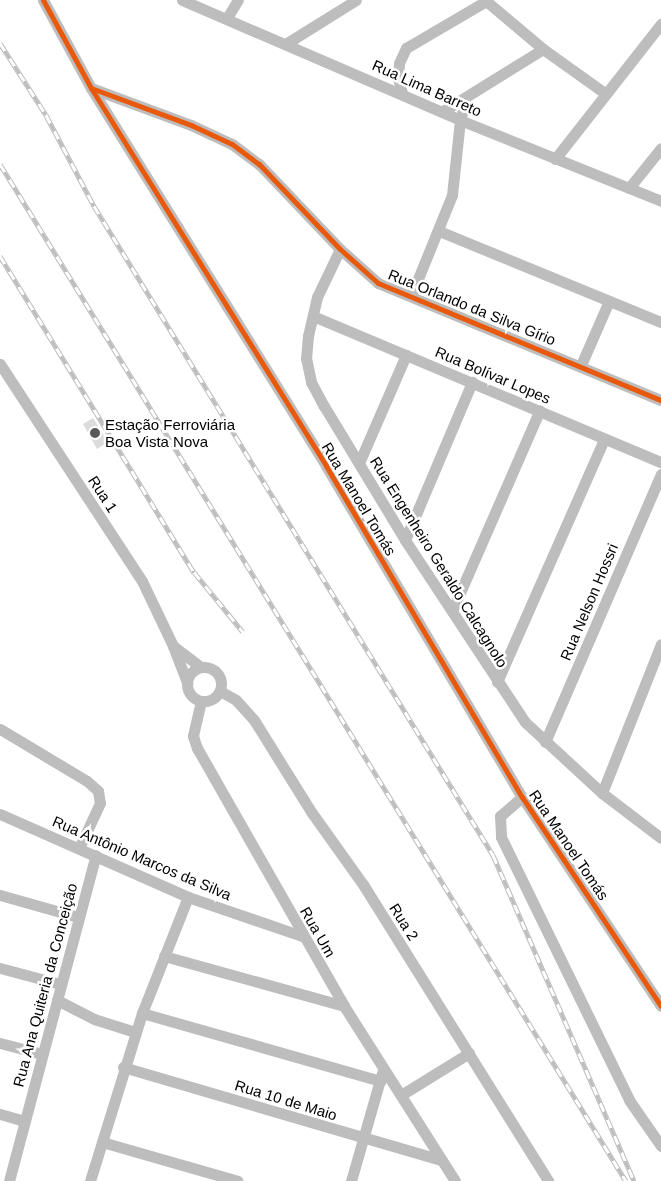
<!DOCTYPE html>
<meta charset="utf-8">
<style>
body{margin:0}
#map{position:relative;width:661px;height:1181px;overflow:hidden;background:#fff;font-family:Helvetica,sans-serif}
div>[style]{position:absolute}
.building>*{inset:0;background:#dcdcdc}
.street>*{height:11px;margin:-5.5px;padding:0 5.5px;transform-origin:5.5px;border-radius:5.5px;background:#bdbdbd}
.street>.ring{margin:-5.5px;padding:0;box-sizing:content-box;background:none;border:11px solid #bdbdbd;border-radius:50%}
.rail>*{height:5px;margin-top:-2.5px;transform-origin:0;background:repeating-linear-gradient(90deg,#fff 0 9px,#bdbdbd 0 18px);box-sizing:border-box;border-block:1px solid #bdbdbd}
.cycleway>*{height:5px;margin:-2.5px;padding:0 2.5px;transform-origin:2.5px;border-radius:2.5px;background:#e8590c}
.dots>*{width:14px;height:14px;translate:-50% -50%;box-sizing:border-box;border:2px solid #fff;border-radius:50%}
span{translate:-50% -50%;white-space:nowrap;text-align:center;line-height:1.15;-webkit-text-stroke:5px #fff;paint-order:stroke}
.street-label{font-size:15px;color:#000}
.poi-label{font-size:15px;color:#000}
.left{translate:0 -50%;text-align:left}
</style>
<div id="map">
<div class="building">
<i style="clip-path:polygon(93px 418px,108px 442px,97px 449px,83px 424px)"></i>
</div>
<div class="street">
<i style="left:43px;top:0;width:100px;rotate:61.4deg"></i>
<i style="left:91px;top:88px;width:445px;rotate:58.1deg"></i>
<i style="left:326px;top:466px;width:385px;rotate:59.4deg"></i>
<i style="left:522px;top:797px;width:251px;rotate:56.4deg"></i>
<i style="left:182px;top:0;width:303px;rotate:23.3deg"></i>
<i style="left:460px;top:120px;width:217px;rotate:21.9deg"></i>
<i style="left:485px;top:0;width:76px;rotate:40.2deg"></i>
<i style="left:543px;top:49px;width:77px;rotate:35.5deg"></i>
<i style="left:227px;top:18px;width:21px;rotate:-59deg"></i>
<i style="left:287px;top:43px;width:81px;rotate:-31.9deg"></i>
<i style="left:91px;top:88px;width:107px;rotate:20.3deg"></i>
<i style="left:191px;top:125px;width:45px;rotate:24.9deg"></i>
<i style="left:232px;top:144px;width:34px;rotate:37deg"></i>
<i style="left:259px;top:164px;width:117px;rotate:46.4deg"></i>
<i style="left:340px;top:249px;width:51px;rotate:41.8deg"></i>
<i style="left:378px;top:283px;width:306px;rotate:22.5deg"></i>
<i style="left:402px;top:93px;width:16px;rotate:-105deg"></i>
<i style="left:398px;top:78px;width:15px;rotate:-86deg"></i>
<i style="left:399px;top:63px;width:17px;rotate:-65deg"></i>
<i style="left:406px;top:48px;width:93px;rotate:-30.4deg"></i>
<i style="left:443px;top:111px;width:118px;rotate:-31.8deg"></i>
<i style="left:555px;top:159px;width:172px;rotate:-51.9deg"></i>
<i style="left:629px;top:188px;width:51px;rotate:-51.3deg"></i>
<i style="left:439px;top:231px;width:240px;rotate:22.3deg"></i>
<i style="left:340px;top:249px;width:53px;rotate:115.6deg"></i>
<i style="left:317px;top:297px;width:40px;rotate:103deg"></i>
<i style="left:308px;top:336px;width:22px;rotate:95deg"></i>
<i style="left:306px;top:358px;width:25px;rotate:78deg"></i>
<i style="left:311px;top:382px;width:27px;rotate:62deg"></i>
<i style="left:324px;top:406px;width:157px;rotate:58.8deg"></i>
<i style="left:405px;top:540px;width:218px;rotate:56.6deg"></i>
<i style="left:525px;top:722px;width:105px;rotate:42.7deg"></i>
<i style="left:602px;top:793px;width:74px;rotate:37.3deg"></i>
<i style="left:411px;top:296px;width:109px;rotate:-67.9deg"></i>
<i style="left:452px;top:195px;width:75px;rotate:-83.9deg"></i>
<i style="left:460px;top:120px;width:21px;rotate:-73deg"></i>
<i style="left:313px;top:316px;width:377px;rotate:22.8deg"></i>
<i style="left:0;top:364px;width:259px;rotate:56.8deg"></i>
<i style="left:142px;top:581px;width:72px;rotate:64.5deg"></i>
<i style="left:173px;top:646px;width:40px;rotate:69deg"></i>
<i style="left:581px;top:365px;width:70px;rotate:-66.4deg"></i>
<i style="left:359px;top:463px;width:118px;rotate:-66.5deg"></i>
<i style="left:405px;top:540px;width:172px;rotate:-67deg"></i>
<i style="left:452px;top:611px;width:219px;rotate:-66.4deg"></i>
<i style="left:173px;top:646px;width:35px;rotate:37deg"></i>
<i class="ring" style="left:187px;top:667px;width:23px;height:23px"></i>
<i style="left:497px;top:682px;width:266px;rotate:-66.2deg"></i>
<i style="left:220px;top:691px;width:18px;rotate:29deg"></i>
<i style="left:236px;top:700px;width:27px;rotate:48deg"></i>
<i style="left:254px;top:720px;width:110px;rotate:58.1deg"></i>
<i style="left:312px;top:813px;width:90px;rotate:54.5deg"></i>
<i style="left:364px;top:886px;width:348px;rotate:58deg"></i>
<i style="left:201px;top:701px;width:36px;rotate:103deg"></i>
<i style="left:193px;top:736px;width:13px;rotate:72deg"></i>
<i style="left:197px;top:748px;width:297px;rotate:60.3deg"></i>
<i style="left:344px;top:1006px;width:207px;rotate:57.6deg"></i>
<i style="left:0;top:729px;width:101px;rotate:30.9deg"></i>
<i style="left:87px;top:781px;width:15px;rotate:42deg"></i>
<i style="left:98px;top:791px;width:12px;rotate:81deg"></i>
<i style="left:100px;top:803px;width:50px;rotate:115deg"></i>
<i style="left:545px;top:742px;width:292px;rotate:-66.6deg"></i>
<i style="left:602px;top:793px;width:160px;rotate:-68.4deg"></i>
<i style="left:522px;top:797px;width:29px;rotate:139deg"></i>
<i style="left:500px;top:816px;width:21px;rotate:87deg"></i>
<i style="left:501px;top:837px;width:292px;rotate:64deg"></i>
<i style="left:629px;top:1100px;width:56px;rotate:55.2deg"></i>
<i style="left:0;top:814px;width:206px;rotate:23.8deg"></i>
<i style="left:188px;top:897px;width:120px;rotate:18.9deg"></i>
<i style="left:0;top:895px;width:81px;rotate:15.8deg"></i>
<i style="left:164px;top:956px;width:187px;rotate:15.5deg"></i>
<i style="left:0;top:968px;width:62px;rotate:14.9deg"></i>
<i style="left:57px;top:1000px;width:42px;rotate:27.2deg"></i>
<i style="left:94px;top:1019px;width:43px;rotate:17.6deg"></i>
<i style="left:142px;top:1013px;width:248px;rotate:15.9deg"></i>
<i style="left:0;top:1043px;width:43px;rotate:14.7deg"></i>
<i style="left:123px;top:1067px;width:331px;rotate:16.3deg"></i>
<i style="left:401px;top:1095px;width:80px;rotate:-31.7deg"></i>
<i style="left:0;top:1114px;width:25px;rotate:16deg"></i>
<i style="left:102px;top:1142px;width:141px;rotate:16deg"></i>
<i style="left:9px;top:1181px;width:337px;rotate:-75.1deg"></i>
<i style="left:90px;top:1181px;width:176px;rotate:-72.8deg"></i>
<i style="left:142px;top:1013px;width:125px;rotate:-68.4deg"></i>
<i style="left:351px;top:1181px;width:112px;rotate:-74deg"></i>
</div>
<div class="rail">
<i style="left:0;top:43px;width:85px;rotate:57.4deg"></i>
<i style="left:46px;top:115px;width:103px;rotate:62.2deg"></i>
<i style="left:94px;top:206px;width:762px;rotate:58.42deg"></i>
<i style="left:493px;top:855px;width:355px;rotate:66.6deg"></i>
<i style="left:0;top:164px;width:1194px;rotate:58.39deg"></i>
<i style="left:0;top:256px;width:371px;rotate:58.5deg"></i>
<i style="left:194px;top:572px;width:77px;rotate:50.8deg"></i>
</div>
<div class="cycleway">
<i style="left:43px;top:0;width:100px;rotate:61.4deg"></i>
<i style="left:91px;top:88px;width:445px;rotate:58.1deg"></i>
<i style="left:326px;top:466px;width:385px;rotate:59.4deg"></i>
<i style="left:522px;top:797px;width:251px;rotate:56.4deg"></i>
<i style="left:91px;top:88px;width:107px;rotate:20.3deg"></i>
<i style="left:191px;top:125px;width:45px;rotate:24.9deg"></i>
<i style="left:232px;top:144px;width:34px;rotate:37deg"></i>
<i style="left:259px;top:164px;width:117px;rotate:46.4deg"></i>
<i style="left:340px;top:249px;width:51px;rotate:41.8deg"></i>
<i style="left:378px;top:283px;width:306px;rotate:22.5deg"></i>
</div>
<div class="dots">
<i style="left:95px;top:433px;background:#595959"></i>
</div>
<div class="street-label">
<span style="left:427px;top:88px;rotate:24deg">Rua Lima Barreto</span>
<span style="left:472px;top:307px;rotate:22deg">Rua Orlando da Silva Gírio</span>
<span style="left:493px;top:375px;rotate:23deg">Rua Bolívar Lopes</span>
<span style="left:103px;top:494px;rotate:57deg">Rua 1</span>
<span style="left:359px;top:499px;rotate:59deg">Rua Manoel Tomás</span>
<span style="left:439px;top:562px;rotate:58deg">Rua Engenheiro Geraldo Calcagnolo</span>
<span style="left:589px;top:602px;rotate:-67deg">Rua Nelson Hossri</span>
<span style="left:569px;top:845px;rotate:56deg">Rua Manoel Tomás</span>
<span style="left:142px;top:858px;rotate:23deg">Rua Antônio Marcos da Silva</span>
<span style="left:404px;top:922px;rotate:58deg">Rua 2</span>
<span style="left:318px;top:932px;rotate:60deg">Rua Um</span>
<span style="left:45px;top:985px;rotate:-75deg">Rua Ana Quiteria da Conceição</span>
<span style="left:286px;top:1100px;rotate:17deg">Rua 10 de Maio</span>
</div>
<div class="poi-label">
<span class="left" style="left:105px;top:433px">Estação Ferroviária<br>Boa Vista Nova</span>
</div>
</div>
